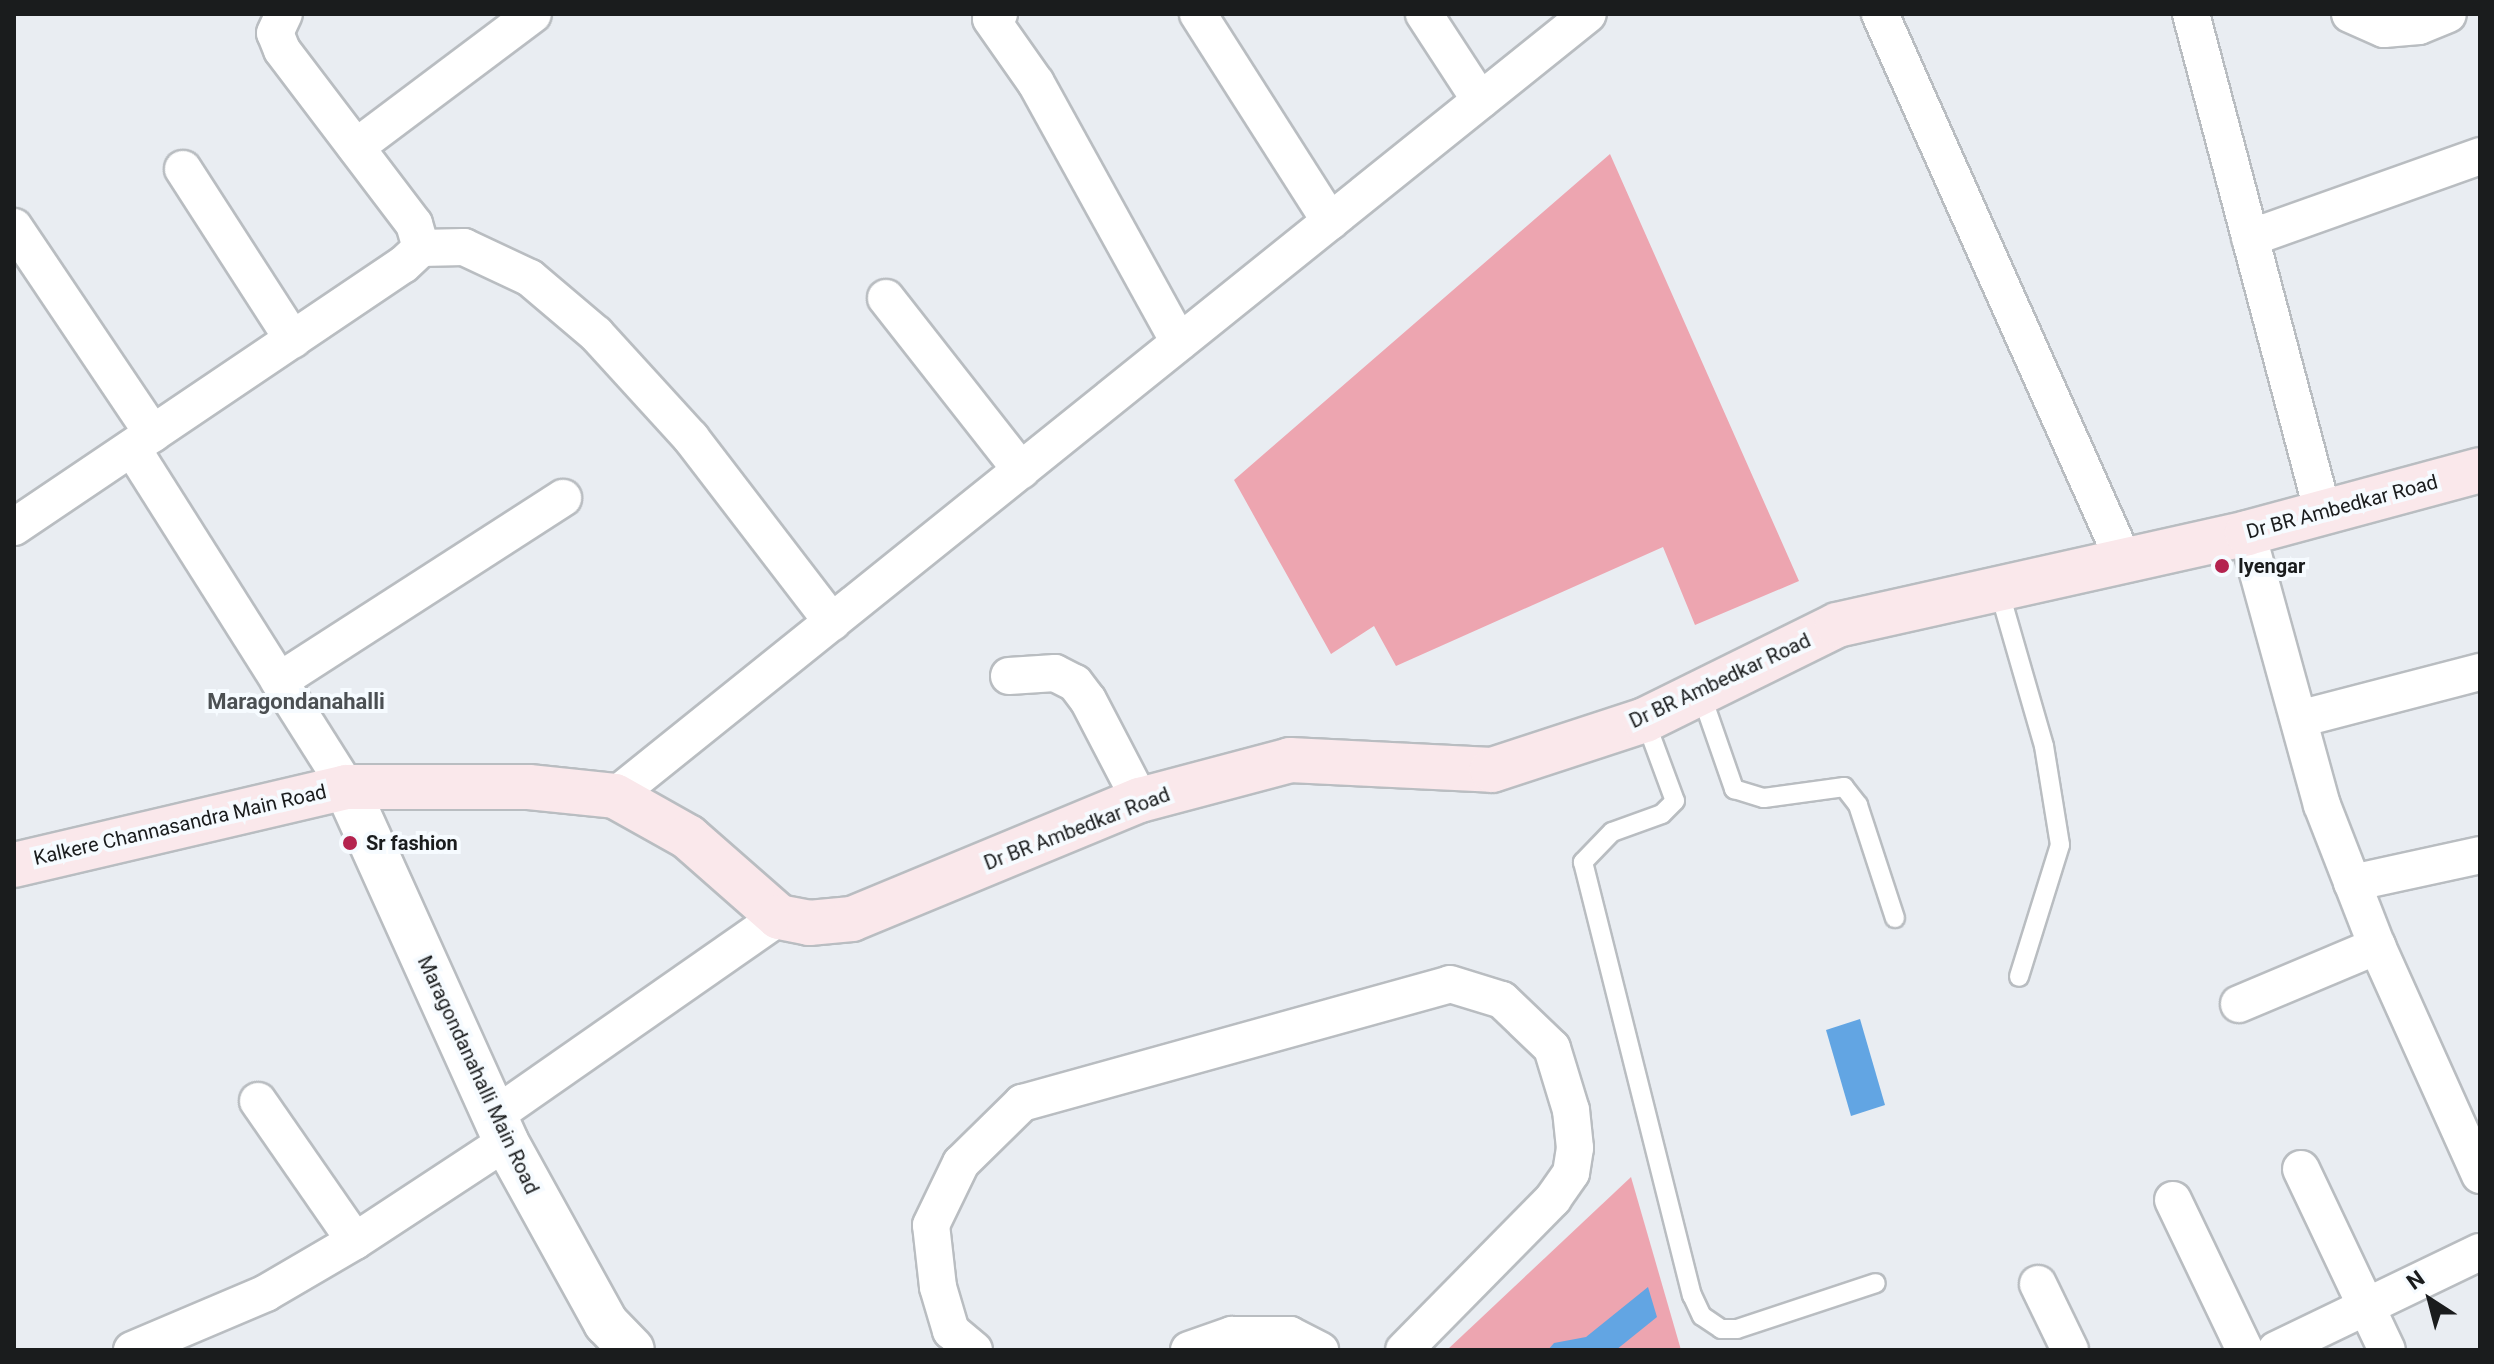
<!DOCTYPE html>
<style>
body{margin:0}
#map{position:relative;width:2494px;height:1364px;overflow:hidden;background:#e9edf2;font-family:Roboto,sans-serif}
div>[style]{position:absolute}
.green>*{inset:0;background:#eda5b0}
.water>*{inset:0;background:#62a5e3}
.roads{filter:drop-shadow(2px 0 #b9bdc1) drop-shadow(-2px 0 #b9bdc1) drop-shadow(0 2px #b9bdc1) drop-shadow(0 -2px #b9bdc1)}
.service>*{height:18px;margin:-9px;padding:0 9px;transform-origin:9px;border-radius:9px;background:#fff}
.minor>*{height:36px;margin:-18px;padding:0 18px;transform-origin:18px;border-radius:18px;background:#fff}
.tertiary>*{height:44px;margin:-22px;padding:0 22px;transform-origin:22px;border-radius:22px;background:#fff}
.secondary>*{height:44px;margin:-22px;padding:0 22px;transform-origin:22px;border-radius:22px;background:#fae8eb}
.dots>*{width:22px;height:22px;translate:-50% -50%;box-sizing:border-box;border:4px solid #f6fbff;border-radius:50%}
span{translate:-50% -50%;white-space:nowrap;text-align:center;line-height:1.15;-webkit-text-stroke:8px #f6fbff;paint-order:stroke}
.street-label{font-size:20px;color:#1a1c1d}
.poi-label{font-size:20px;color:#1a1c1d;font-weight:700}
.left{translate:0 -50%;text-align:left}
.neighbourhood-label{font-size:22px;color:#4c5053;font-weight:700}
.frame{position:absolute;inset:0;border:16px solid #1a1c1d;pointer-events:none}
.north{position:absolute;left:2390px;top:1260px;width:80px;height:80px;-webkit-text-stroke:6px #f6fbff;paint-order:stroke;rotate:324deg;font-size:22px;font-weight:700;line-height:32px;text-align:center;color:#1a1c1d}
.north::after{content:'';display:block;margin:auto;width:28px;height:36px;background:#1a1c1d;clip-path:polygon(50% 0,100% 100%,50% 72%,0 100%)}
</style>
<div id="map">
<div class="green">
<i style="clip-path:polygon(1610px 154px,1799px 581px,1695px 625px,1663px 547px,1396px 666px,1374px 626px,1331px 654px,1234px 480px)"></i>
<i style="clip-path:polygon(1631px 1177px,1681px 1350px,1447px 1350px)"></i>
</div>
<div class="water">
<i style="clip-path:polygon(1860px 1019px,1885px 1105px,1851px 1116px,1826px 1030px)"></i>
<i style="clip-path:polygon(1648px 1287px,1657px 1317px,1616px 1350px,1548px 1350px,1554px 1343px,1586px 1337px)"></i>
</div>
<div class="roads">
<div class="service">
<i style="left:1999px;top:590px;width:162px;rotate:73.9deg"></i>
<i style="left:2044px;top:746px;width:100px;rotate:80.8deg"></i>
<i style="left:2060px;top:845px;width:138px;rotate:107.3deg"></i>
<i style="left:1701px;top:694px;width:101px;rotate:70.8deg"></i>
<i style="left:1734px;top:789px;width:31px;rotate:17deg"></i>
<i style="left:1764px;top:798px;width:81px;rotate:-7.8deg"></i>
<i style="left:1844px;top:787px;width:23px;rotate:52deg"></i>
<i style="left:1858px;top:805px;width:119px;rotate:71.9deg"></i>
<i style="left:1645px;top:720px;width:86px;rotate:69.7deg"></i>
<i style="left:1675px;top:801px;width:18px;rotate:135deg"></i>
<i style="left:1662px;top:814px;width:53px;rotate:160.2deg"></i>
<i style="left:1612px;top:832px;width:42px;rotate:134deg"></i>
<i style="left:1583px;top:862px;width:447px;rotate:75.9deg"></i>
<i style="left:1692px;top:1295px;width:23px;rotate:65deg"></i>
<i style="left:1702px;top:1316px;width:23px;rotate:34deg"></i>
<i style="left:1721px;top:1329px;width:16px"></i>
<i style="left:1737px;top:1329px;width:146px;rotate:-18.3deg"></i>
</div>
<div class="minor">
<i style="left:999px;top:14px;width:9px;rotate:148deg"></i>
<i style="left:991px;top:19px;width:78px;rotate:54.9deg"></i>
<i style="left:1036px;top:83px;width:296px;rotate:61.1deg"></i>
<i style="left:1198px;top:14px;width:246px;rotate:57.5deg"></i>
<i style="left:1424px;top:14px;width:103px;rotate:56.9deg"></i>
<i style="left:1880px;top:14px;width:599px;rotate:65.96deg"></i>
<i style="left:2191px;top:14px;width:516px;rotate:75.18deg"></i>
<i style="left:2350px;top:14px;width:37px;rotate:24deg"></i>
<i style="left:2384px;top:29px;width:35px;rotate:-5deg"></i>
<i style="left:2419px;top:26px;width:31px;rotate:-22deg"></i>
<i style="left:356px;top:147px;width:221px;rotate:-36.9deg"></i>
<i style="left:183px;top:169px;width:203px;rotate:57.2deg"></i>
<i style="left:14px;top:227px;width:249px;rotate:56.1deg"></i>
<i style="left:2250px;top:238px;width:244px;rotate:-19.6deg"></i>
<i style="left:421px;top:248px;width:43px;rotate:-1.3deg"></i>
<i style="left:464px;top:247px;width:73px;rotate:25.2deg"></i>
<i style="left:530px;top:278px;width:87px;rotate:40.3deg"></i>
<i style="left:596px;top:334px;width:141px;rotate:47.6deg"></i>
<i style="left:691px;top:438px;width:232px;rotate:52.5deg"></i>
<i style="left:886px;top:298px;width:219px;rotate:51.9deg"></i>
<i style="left:132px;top:448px;width:401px;rotate:57.7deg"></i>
<i style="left:14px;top:527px;width:469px;rotate:-34deg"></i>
<i style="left:403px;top:265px;width:25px;rotate:-43deg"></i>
<i style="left:421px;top:248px;width:25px;rotate:-106deg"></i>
<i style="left:414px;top:224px;width:218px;rotate:-127.2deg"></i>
<i style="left:282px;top:50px;width:18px;rotate:-112deg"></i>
<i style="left:275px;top:33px;width:21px;rotate:-65deg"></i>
<i style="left:2247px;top:533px;width:282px;rotate:74.6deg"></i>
<i style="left:2322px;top:805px;width:151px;rotate:68.7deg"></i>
<i style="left:2377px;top:946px;width:251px;rotate:65.8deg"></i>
<i style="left:1009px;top:676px;width:46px;rotate:-3.7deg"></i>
<i style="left:1055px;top:673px;width:22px;rotate:27deg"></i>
<i style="left:1075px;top:683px;width:21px;rotate:53deg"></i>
<i style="left:1088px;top:700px;width:113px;rotate:62.5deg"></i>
<i style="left:279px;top:681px;width:338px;rotate:-32.8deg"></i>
<i style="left:2299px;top:719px;width:187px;rotate:-14.6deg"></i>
<i style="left:615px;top:796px;width:1248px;rotate:-38.79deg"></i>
<i style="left:2352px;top:883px;width:131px;rotate:-12.3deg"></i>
<i style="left:2239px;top:1004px;width:150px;rotate:-22.8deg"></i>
<i style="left:258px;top:1101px;width:170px;rotate:55.3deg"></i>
<i style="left:494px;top:1116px;width:348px;rotate:-34.9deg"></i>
<i style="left:2301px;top:1169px;width:200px;rotate:64.6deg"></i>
<i style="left:2173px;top:1200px;width:166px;rotate:64.4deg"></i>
<i style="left:2038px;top:1284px;width:73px;rotate:64.1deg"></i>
<i style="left:132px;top:1350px;width:146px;rotate:-23deg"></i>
<i style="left:266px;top:1293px;width:103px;rotate:-30.3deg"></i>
<i style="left:355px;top:1241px;width:181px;rotate:-33.3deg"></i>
<i style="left:974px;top:1350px;width:30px;rotate:-140deg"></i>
<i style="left:951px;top:1331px;width:46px;rotate:-106.5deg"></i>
<i style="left:938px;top:1287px;width:62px;rotate:-96.4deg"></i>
<i style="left:931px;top:1225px;width:69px;rotate:-64.2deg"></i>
<i style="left:961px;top:1163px;width:86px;rotate:-44.5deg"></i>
<i style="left:1022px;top:1103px;width:444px;rotate:-15.5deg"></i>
<i style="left:1450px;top:984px;width:54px;rotate:17.1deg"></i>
<i style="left:1502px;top:1000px;width:69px;rotate:43.8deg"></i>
<i style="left:1552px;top:1048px;width:65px;rotate:73deg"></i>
<i style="left:1571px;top:1110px;width:38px;rotate:84deg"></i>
<i style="left:1575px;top:1148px;width:25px;rotate:99deg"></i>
<i style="left:1571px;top:1173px;width:32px;rotate:125deg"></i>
<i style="left:1553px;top:1199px;width:212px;rotate:134.6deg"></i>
<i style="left:1189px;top:1350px;width:46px;rotate:-19.2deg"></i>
<i style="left:1232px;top:1335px;width:58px"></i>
<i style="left:1290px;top:1335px;width:34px;rotate:27deg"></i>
<i style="left:2276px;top:1350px;width:226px;rotate:-25.7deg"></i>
</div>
<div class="tertiary">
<i style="left:346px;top:787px;width:389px;rotate:65.7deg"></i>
<i style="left:506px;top:1142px;width:207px;rotate:61.1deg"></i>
<i style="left:606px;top:1323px;width:37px;rotate:46deg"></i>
</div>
<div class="secondary">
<i style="left:14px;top:865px;width:341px;rotate:-13.2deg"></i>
<i style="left:346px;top:787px;width:183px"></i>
<i style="left:529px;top:787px;width:86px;rotate:6deg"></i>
<i style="left:615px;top:796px;width:84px;rotate:29.3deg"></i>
<i style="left:688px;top:837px;width:121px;rotate:41.3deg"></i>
<i style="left:779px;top:917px;width:31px;rotate:11deg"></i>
<i style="left:809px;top:923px;width:43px;rotate:-5.3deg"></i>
<i style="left:852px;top:919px;width:312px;rotate:-22.5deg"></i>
<i style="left:1140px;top:800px;width:155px;rotate:-14.9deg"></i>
<i style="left:1290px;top:760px;width:202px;rotate:2.8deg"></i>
<i style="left:1492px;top:770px;width:161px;rotate:-18.1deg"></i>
<i style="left:1645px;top:720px;width:214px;rotate:-26.3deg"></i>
<i style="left:1837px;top:625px;width:420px;rotate:-12.6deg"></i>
<i style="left:2247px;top:533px;width:241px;rotate:-15.1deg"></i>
</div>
</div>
<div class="dots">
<i style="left:2222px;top:566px;background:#b4234f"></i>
<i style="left:350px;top:843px;background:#b4234f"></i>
</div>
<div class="street-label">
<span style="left:2342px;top:507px;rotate:-15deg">Dr BR Ambedkar Road</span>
<span style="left:1720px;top:681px;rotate:-25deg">Dr BR Ambedkar Road</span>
<span style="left:180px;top:825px;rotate:-13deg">Kalkere Channasandra Main Road</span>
<span style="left:1077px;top:829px;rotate:-21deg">Dr BR Ambedkar Road</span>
<span style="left:478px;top:1075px;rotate:65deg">Maragondanahalli Main Road</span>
</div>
<div class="poi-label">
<span class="left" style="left:2238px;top:566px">Iyengar</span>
<span class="left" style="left:366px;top:843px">Sr fashion</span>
</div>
<div class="neighbourhood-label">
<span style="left:296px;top:702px">Maragondanahalli</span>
</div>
<div class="frame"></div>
<div class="north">N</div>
</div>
